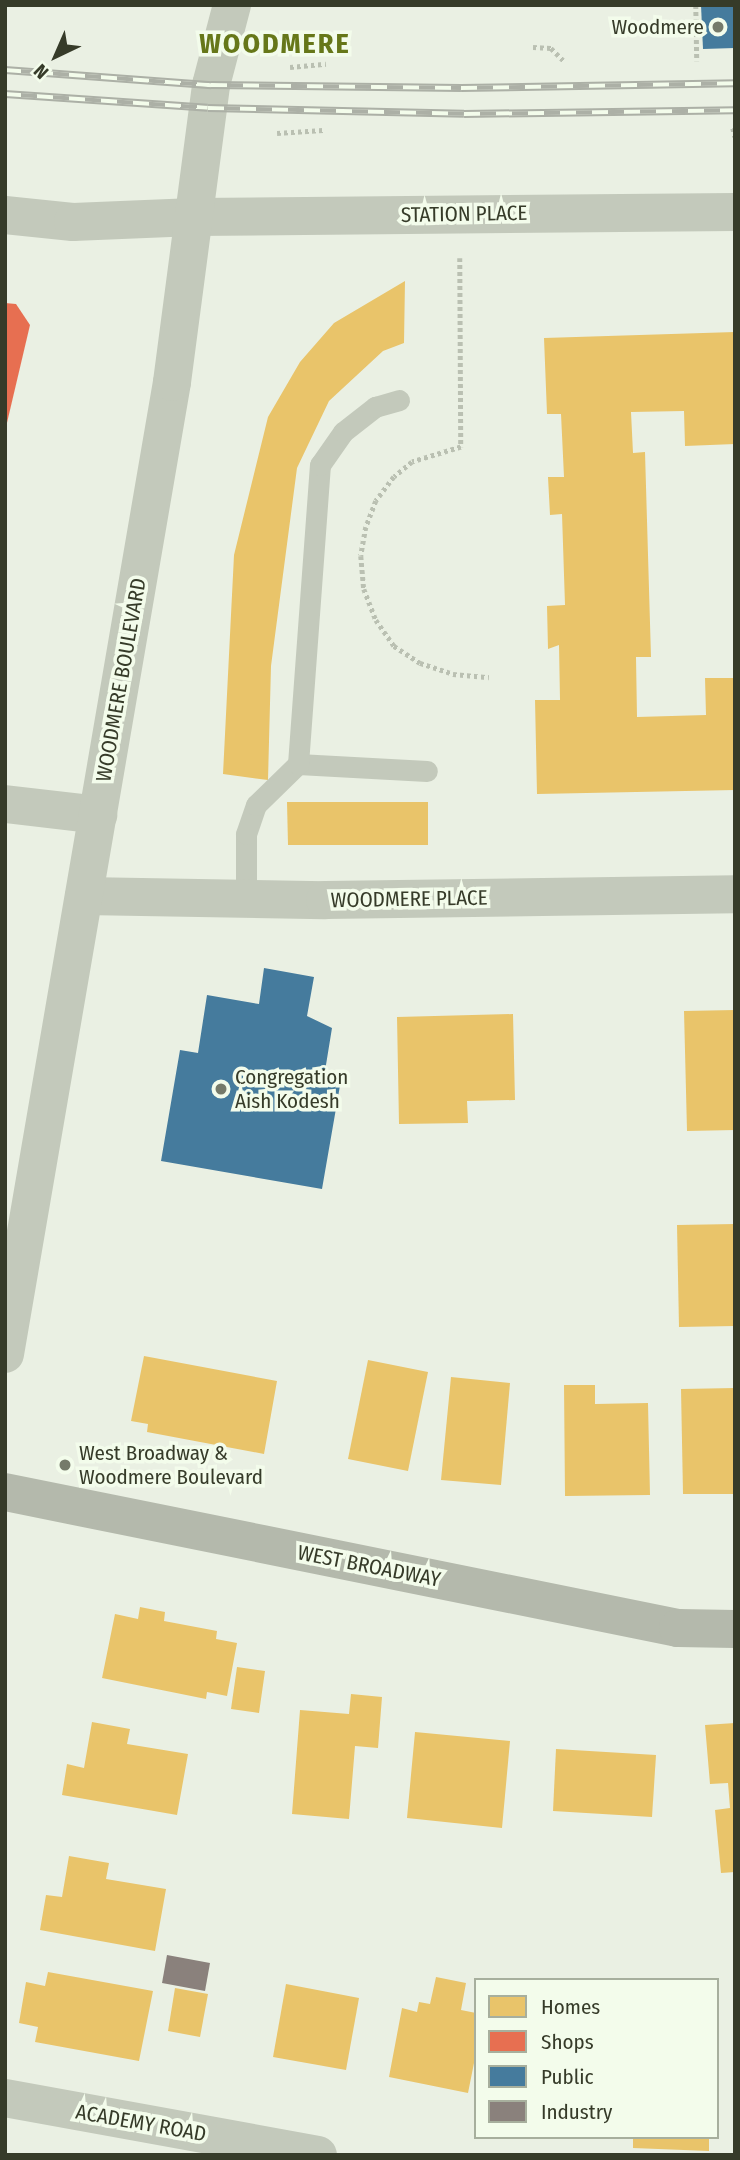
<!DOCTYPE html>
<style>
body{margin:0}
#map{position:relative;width:740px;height:2160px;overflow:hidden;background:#eaf0e3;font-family:"Fira Sans Condensed",sans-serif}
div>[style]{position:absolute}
.homes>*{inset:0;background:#e9c46a}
.shops>*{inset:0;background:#e76f51}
.public>*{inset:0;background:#457b9d}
.industry>*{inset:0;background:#8a817c}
.path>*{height:4.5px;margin-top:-2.25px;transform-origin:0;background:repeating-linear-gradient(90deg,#bac0b2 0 3.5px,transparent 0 7px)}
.service>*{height:21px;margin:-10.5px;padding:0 10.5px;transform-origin:10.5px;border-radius:10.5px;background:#c3c9bb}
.minor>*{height:38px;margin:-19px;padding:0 19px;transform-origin:19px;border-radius:19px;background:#c3c9bb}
.tertiary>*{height:38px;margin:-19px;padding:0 19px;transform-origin:19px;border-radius:19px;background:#c3c9bb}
.secondary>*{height:38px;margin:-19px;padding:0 19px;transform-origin:19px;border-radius:19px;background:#b4b9ac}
.rail>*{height:8px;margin-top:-4px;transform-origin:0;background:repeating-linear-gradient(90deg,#f3fceb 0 16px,#acb0a6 0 32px);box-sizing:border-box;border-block:2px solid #acb0a6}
.dots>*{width:19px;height:19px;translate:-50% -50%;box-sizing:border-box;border:4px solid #f3fceb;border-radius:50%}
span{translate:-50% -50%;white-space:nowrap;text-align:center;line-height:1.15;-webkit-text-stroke:7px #f3fceb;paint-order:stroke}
.poi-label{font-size:21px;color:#363b29}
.right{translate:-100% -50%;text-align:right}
.left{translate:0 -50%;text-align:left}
.street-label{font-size:21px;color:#363b29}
.district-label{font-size:28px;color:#667719;font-weight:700;letter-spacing:2px}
.frame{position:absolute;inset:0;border:7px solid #363b29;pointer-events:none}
.legend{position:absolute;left:474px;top:1978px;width:245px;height:161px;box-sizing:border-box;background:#f3fceb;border:2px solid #a7af9d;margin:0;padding:9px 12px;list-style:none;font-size:21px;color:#363b29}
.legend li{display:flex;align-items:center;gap:14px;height:35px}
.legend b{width:35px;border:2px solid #a7af9d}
.north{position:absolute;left:21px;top:21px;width:70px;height:70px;-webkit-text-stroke:5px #f3fceb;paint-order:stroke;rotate:224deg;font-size:19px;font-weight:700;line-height:28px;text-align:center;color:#363b29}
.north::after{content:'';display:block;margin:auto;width:24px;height:32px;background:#363b29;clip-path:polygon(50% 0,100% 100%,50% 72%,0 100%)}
</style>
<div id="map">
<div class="homes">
<i style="clip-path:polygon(405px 281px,404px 343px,383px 351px,329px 401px,297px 468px,271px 666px,268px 780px,223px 774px,234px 555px,268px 417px,300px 362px,334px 323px)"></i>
<i style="clip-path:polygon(735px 332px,735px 444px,685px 446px,684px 411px,631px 412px,633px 453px,645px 452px,651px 657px,636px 657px,637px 717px,706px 715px,705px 678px,735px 678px,735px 790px,537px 794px,535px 700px,560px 700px,559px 645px,548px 649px,547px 606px,565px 605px,562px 514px,550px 515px,548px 477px,564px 477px,561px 414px,547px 414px,544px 338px)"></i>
<i style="clip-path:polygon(287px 802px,428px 802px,428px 845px,288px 845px)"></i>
<i style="clip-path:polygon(735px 1010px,735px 1130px,687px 1131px,684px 1011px)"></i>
<i style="clip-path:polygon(513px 1014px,515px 1100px,467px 1101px,468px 1123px,399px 1124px,397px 1017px)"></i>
<i style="clip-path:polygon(735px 1224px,735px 1326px,679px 1327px,677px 1225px)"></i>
<i style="clip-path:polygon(144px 1356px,277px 1381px,264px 1454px,147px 1432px,148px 1424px,131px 1421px)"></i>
<i style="clip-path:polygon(368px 1360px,428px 1372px,408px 1471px,348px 1459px)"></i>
<i style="clip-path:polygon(451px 1377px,510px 1383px,501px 1485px,441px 1480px)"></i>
<i style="clip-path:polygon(564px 1385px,595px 1385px,595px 1404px,648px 1403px,650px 1495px,565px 1496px)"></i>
<i style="clip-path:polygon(735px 1388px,735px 1494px,683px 1494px,681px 1389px)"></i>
<i style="clip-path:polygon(140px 1607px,165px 1612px,164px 1621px,217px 1631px,216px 1639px,237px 1643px,227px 1696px,207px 1692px,206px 1699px,102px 1678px,115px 1614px,138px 1619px)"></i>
<i style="clip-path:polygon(237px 1667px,265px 1671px,259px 1713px,231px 1709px)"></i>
<i style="clip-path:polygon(351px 1694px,382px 1697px,378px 1748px,355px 1746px,349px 1819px,292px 1814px,300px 1710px,349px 1714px)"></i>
<i style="clip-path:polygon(92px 1722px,130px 1729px,127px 1744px,188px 1754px,177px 1815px,62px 1795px,67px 1764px,84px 1768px)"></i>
<i style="clip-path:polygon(735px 1723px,735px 1872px,721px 1873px,715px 1810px,730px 1808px,728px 1783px,710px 1784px,705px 1725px)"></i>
<i style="clip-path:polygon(415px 1732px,510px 1741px,502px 1828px,407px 1818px)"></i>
<i style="clip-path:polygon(556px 1749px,656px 1755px,652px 1817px,553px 1811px)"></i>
<i style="clip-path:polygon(69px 1856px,109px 1863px,106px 1879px,166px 1889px,155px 1951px,40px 1930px,46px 1895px,62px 1897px)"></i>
<i style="clip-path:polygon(48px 1972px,153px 1991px,139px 2061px,35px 2042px,38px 2027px,19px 2023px,26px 1982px,45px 1986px)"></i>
<i style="clip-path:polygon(436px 1977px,466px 1983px,461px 2010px,476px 2013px,476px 2053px,468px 2093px,389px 2077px,402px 2008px,417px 2012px,419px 2002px,430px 2004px)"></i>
<i style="clip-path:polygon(286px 1984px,359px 1998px,346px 2070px,273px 2057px)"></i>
<i style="clip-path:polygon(175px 1988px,208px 1994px,200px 2037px,168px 2031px)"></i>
<i style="clip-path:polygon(633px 2137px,709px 2137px,709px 2151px,633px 2148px)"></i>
</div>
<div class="shops">
<i style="clip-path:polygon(5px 303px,16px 304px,30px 325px,6px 427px)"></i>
</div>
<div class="public">
<i style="clip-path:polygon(701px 5px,735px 5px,735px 48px,703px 49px)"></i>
<i style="clip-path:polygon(264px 968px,314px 977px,307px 1016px,332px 1028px,325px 1071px,342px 1074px,322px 1189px,161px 1161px,180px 1050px,198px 1053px,207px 995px,259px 1004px)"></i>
</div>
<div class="industry">
<i style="clip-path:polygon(167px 1955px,210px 1963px,205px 1991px,162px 1983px)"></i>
</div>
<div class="path">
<i style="left:696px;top:5px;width:56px;rotate:89deg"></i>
<i style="left:533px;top:47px;width:18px;rotate:3deg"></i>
<i style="left:551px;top:48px;width:20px;rotate:45deg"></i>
<i style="left:290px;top:67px;width:36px;rotate:-5deg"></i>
<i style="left:733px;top:128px;width:9px;rotate:77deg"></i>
<i style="left:277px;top:133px;width:46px;rotate:-3.7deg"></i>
<i style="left:460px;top:258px;width:189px;rotate:89.7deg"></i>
<i style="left:461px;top:447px;width:51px;rotate:163deg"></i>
<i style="left:412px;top:462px;width:23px;rotate:140deg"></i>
<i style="left:394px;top:477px;width:30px;rotate:127deg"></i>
<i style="left:376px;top:501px;width:28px;rotate:111deg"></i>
<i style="left:366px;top:527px;width:29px;rotate:100deg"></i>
<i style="left:361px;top:556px;width:33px;rotate:85deg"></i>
<i style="left:364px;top:589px;width:33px;rotate:69deg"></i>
<i style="left:376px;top:620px;width:32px;rotate:55deg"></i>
<i style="left:394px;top:646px;width:31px;rotate:33deg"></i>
<i style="left:420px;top:663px;width:35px;rotate:18deg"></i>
<i style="left:453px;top:674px;width:36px;rotate:5deg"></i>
</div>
<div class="service">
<i style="left:298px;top:764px;width:129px;rotate:3.1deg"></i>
<i style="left:246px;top:899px;width:65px;rotate:-90deg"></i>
<i style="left:246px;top:834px;width:31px;rotate:-71deg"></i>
<i style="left:256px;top:805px;width:59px;rotate:-44.3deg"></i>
<i style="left:298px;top:764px;width:300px;rotate:-85.8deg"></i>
<i style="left:320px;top:465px;width:40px;rotate:-55.1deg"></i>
<i style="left:343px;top:432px;width:41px;rotate:-38deg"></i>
<i style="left:375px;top:407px;width:25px;rotate:-16deg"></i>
</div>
<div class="minor">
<i style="left:5px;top:215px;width:68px;rotate:5.9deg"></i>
<i style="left:73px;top:222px;width:121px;rotate:-2.4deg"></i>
<i style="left:194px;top:217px;width:541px;rotate:-0.53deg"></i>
<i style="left:5px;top:804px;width:94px;rotate:6.7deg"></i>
<i style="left:84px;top:896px;width:241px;rotate:1deg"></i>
<i style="left:325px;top:900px;width:410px;rotate:-0.8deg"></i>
<i style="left:5px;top:2098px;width:318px;rotate:10.3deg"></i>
</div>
<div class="tertiary">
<i style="left:5px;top:1354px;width:986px;rotate:-80.25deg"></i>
<i style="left:172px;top:382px;width:300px;rotate:-82.5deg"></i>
<i style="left:211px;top:85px;width:83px;rotate:-75.3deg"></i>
</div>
<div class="secondary">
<i style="left:5px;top:1492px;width:687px;rotate:11.42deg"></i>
<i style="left:678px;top:1628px;width:57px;rotate:1deg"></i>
</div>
<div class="rail">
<i style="left:5px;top:70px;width:207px;rotate:4.2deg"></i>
<i style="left:211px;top:85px;width:250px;rotate:0.7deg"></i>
<i style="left:461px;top:88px;width:274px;rotate:-1deg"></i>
<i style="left:5px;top:94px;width:203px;rotate:3.9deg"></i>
<i style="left:208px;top:108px;width:256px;rotate:1.3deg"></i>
<i style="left:464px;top:114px;width:271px;rotate:-0.8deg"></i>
</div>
<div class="dots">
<i style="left:718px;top:27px;background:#757a6a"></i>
<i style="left:221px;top:1089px;background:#757a6a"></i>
<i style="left:65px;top:1465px;background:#757a6a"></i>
</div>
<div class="poi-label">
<span class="right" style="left:704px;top:27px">Woodmere</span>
<span class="left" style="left:235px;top:1089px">Congregation<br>Aish Kodesh</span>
<span class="left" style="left:79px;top:1465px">West Broadway &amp;<br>Woodmere Boulevard</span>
</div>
<div class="street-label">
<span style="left:464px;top:214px;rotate:-1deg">STATION PLACE</span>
<span style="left:121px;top:680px;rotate:-80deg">WOODMERE BOULEVARD</span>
<span style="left:409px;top:899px;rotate:-1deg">WOODMERE PLACE</span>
<span style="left:369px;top:1566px;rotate:11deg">WEST BROADWAY</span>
<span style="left:141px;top:2123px;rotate:10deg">ACADEMY ROAD</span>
</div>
<div class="district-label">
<span style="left:275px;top:44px">WOODMERE</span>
</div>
<div class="frame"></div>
<ul class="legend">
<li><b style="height:19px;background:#e9c46a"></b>Homes</li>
<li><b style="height:19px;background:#e76f51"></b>Shops</li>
<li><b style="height:19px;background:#457b9d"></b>Public</li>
<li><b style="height:19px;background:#8a817c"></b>Industry</li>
</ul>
<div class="north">N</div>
</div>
